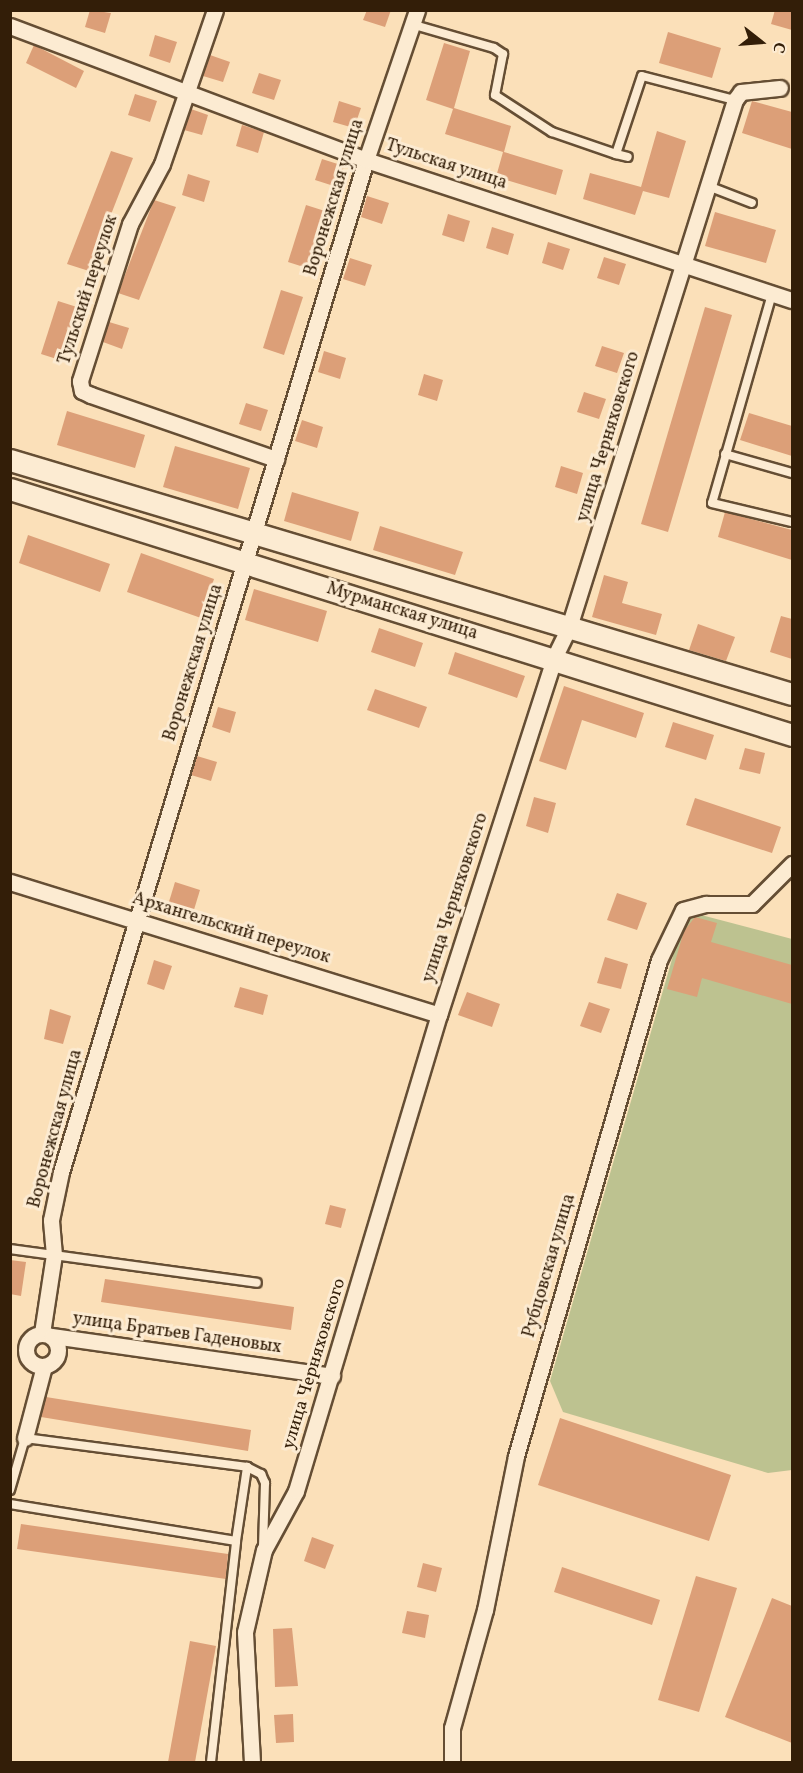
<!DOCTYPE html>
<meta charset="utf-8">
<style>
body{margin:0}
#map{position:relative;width:803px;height:1773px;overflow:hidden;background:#fbe0b9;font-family:Vollkorn,serif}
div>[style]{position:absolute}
.green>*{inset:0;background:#bdc290}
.building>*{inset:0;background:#dc9f78}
.roads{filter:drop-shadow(2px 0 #654e34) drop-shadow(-2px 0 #654e34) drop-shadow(0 2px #654e34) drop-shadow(0 -2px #654e34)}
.lane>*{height:8px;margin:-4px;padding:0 4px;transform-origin:4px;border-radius:4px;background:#fcebd2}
.street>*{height:15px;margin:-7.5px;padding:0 7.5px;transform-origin:7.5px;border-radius:7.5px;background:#fcebd2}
.street>.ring{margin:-7.5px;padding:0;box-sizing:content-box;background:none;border:15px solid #fcebd2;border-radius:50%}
.secondary>*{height:21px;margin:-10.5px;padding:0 10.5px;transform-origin:10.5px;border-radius:10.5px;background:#fcebd2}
span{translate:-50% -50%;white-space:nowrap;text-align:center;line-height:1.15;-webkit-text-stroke:6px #fcebd2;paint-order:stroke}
.street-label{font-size:18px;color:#331e08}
.frame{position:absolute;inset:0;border:12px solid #331e08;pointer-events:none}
.north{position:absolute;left:731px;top:12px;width:60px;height:60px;-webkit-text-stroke:4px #fcebd2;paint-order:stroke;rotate:107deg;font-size:16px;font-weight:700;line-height:24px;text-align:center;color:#331e08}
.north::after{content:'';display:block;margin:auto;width:21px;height:27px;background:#331e08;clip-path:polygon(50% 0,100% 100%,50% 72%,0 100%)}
</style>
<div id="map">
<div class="green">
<i style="clip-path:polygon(686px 911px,792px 939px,792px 1470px,768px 1473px,563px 1412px,550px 1381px)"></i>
</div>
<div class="building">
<i style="clip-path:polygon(90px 10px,111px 13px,105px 33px,85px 27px)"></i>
<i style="clip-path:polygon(367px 10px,391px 10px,385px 27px,363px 20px)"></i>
<i style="clip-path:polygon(775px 10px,792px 10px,792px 30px,771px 24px)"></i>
<i style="clip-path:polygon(668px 32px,721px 48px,712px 78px,659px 63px)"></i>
<i style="clip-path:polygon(155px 35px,177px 42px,170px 63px,149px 56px)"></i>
<i style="clip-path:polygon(444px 43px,470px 51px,454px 108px,511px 126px,504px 152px,563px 170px,556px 195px,496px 177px,503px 152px,445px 134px,453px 109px,426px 100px)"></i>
<i style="clip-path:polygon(34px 45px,84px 71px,76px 88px,26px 63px)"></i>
<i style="clip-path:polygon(210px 55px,230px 62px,223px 82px,203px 76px)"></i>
<i style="clip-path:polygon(259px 73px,281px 80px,274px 100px,252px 93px)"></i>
<i style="clip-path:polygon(135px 94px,157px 101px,150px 122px,128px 115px)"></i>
<i style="clip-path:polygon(339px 101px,361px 108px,354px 128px,333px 122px)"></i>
<i style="clip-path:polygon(752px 101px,792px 112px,792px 149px,742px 133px)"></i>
<i style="clip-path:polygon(191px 109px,208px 115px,202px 135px,184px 130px)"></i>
<i style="clip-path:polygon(242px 125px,264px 132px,258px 153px,236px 146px)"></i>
<i style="clip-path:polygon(657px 131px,686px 141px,669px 198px,643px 191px,635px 215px,583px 199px,590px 173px,641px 187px)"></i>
<i style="clip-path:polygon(111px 151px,133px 158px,89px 271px,67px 264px)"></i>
<i style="clip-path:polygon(322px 159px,344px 166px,337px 187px,315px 180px)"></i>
<i style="clip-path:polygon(188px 174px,210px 181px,204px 202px,182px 195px)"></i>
<i style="clip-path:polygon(367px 196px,389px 203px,382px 224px,361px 217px)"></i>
<i style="clip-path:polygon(154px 200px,176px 207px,139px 300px,118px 293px)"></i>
<i style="clip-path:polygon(306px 205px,328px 212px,310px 269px,288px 262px)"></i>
<i style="clip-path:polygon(715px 212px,776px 230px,766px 263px,705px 246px)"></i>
<i style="clip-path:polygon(448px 214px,470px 221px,464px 242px,442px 235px)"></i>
<i style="clip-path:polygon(492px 227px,514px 234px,508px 255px,486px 248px)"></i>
<i style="clip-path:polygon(548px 242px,570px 249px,563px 270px,542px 263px)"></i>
<i style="clip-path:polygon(604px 257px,626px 264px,619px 285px,597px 278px)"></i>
<i style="clip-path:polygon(350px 258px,372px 265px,365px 286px,343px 279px)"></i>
<i style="clip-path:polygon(281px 290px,303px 297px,284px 355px,263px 348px)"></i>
<i style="clip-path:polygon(58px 301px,80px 308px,63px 361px,41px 354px)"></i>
<i style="clip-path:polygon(705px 307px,732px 315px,668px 532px,641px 524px)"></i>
<i style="clip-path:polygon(109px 322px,129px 328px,122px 349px,103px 342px)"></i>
<i style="clip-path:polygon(602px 346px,624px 353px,617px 373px,595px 366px)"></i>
<i style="clip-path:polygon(324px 351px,346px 358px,340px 379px,318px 372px)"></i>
<i style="clip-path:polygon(424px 374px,443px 380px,437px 401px,418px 395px)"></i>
<i style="clip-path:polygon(584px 392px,606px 399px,599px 419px,577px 412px)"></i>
<i style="clip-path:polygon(246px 403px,268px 410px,261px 431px,239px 424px)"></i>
<i style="clip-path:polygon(67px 411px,145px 435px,135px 468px,57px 445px)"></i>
<i style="clip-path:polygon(749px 413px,792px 426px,792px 456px,740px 440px)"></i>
<i style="clip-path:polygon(302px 420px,323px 427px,317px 448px,295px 441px)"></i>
<i style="clip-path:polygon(175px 446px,250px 468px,238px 509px,163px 487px)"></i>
<i style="clip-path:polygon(561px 466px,583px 473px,577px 494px,555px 487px)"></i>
<i style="clip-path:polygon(292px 492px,359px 512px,351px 541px,284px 521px)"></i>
<i style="clip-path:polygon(725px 512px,792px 530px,792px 560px,718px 537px)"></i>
<i style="clip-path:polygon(380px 526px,463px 552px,455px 575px,373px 550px)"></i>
<i style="clip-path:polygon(28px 535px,110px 564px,100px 592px,19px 563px)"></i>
<i style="clip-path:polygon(141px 553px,214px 579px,201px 618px,127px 592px)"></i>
<i style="clip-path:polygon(604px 575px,628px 582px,622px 603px,662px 614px,656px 635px,592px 617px)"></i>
<i style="clip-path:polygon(254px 589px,327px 611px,318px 642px,245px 620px)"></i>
<i style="clip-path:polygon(781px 616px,792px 619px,792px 659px,770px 652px)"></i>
<i style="clip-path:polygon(698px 624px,735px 637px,726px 661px,689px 650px)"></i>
<i style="clip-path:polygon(379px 628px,423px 643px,415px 667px,371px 652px)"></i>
<i style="clip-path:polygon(455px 652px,525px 676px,517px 698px,448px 674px)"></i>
<i style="clip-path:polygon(564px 686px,644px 713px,636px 738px,582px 720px,566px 770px,539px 761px)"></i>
<i style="clip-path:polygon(375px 689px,427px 707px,419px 728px,367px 710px)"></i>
<i style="clip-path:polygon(218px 707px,236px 712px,230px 733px,212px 727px)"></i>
<i style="clip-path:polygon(673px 722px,714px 735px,706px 760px,665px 747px)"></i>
<i style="clip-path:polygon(745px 748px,765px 753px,760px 774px,739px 769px)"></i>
<i style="clip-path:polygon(197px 756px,217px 762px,211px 781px,191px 775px)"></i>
<i style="clip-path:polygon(534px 797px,556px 803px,548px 833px,526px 826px)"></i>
<i style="clip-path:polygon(695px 798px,781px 827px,772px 853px,686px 825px)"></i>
<i style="clip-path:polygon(175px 882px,200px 890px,193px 913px,168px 905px)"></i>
<i style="clip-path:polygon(617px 893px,647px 903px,637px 930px,607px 920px)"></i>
<i style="clip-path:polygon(695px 917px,717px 923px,711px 942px,792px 965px,792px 1004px,702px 978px,697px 997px,667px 989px,684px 931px)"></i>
<i style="clip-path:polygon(605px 957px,628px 964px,621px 989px,597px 983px)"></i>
<i style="clip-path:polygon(154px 960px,172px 966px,164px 990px,147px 984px)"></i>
<i style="clip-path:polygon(240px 987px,268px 995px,263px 1015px,234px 1007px)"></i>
<i style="clip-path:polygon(467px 992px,500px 1004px,492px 1027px,458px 1015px)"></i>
<i style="clip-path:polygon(589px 1002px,610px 1009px,601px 1033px,580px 1026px)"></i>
<i style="clip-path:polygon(50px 1009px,71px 1016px,63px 1044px,44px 1039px)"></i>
<i style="clip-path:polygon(330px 1205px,346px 1209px,341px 1228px,325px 1224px)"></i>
<i style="clip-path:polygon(10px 1260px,26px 1262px,21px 1296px,10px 1294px)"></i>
<i style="clip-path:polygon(105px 1279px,294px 1307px,291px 1330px,101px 1302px)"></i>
<i style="clip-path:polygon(46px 1397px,251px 1430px,248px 1451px,41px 1417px)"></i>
<i style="clip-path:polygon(560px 1418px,731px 1475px,709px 1541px,538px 1485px)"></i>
<i style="clip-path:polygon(21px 1524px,228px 1554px,226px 1579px,17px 1549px)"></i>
<i style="clip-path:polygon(312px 1537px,334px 1545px,325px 1569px,304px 1561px)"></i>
<i style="clip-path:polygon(423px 1563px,442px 1568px,436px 1592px,417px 1587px)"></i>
<i style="clip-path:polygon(562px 1567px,660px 1600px,652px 1625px,554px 1592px)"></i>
<i style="clip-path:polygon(696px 1576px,737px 1588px,699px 1712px,658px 1700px)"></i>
<i style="clip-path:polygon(772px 1598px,792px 1606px,792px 1743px,725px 1717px)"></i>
<i style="clip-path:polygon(407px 1611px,429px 1615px,425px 1638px,402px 1633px)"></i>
<i style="clip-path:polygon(292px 1628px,298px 1686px,275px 1687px,273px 1629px)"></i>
<i style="clip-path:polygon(190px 1641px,216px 1646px,195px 1762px,168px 1762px)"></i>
<i style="clip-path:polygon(293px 1714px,294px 1742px,276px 1743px,274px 1715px)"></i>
</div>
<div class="roads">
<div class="lane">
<i style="left:411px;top:24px;width:86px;rotate:16.1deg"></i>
<i style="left:494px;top:48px;width:11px;rotate:34deg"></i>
<i style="left:503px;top:54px;width:42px;rotate:101deg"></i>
<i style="left:495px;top:95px;width:68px;rotate:33deg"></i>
<i style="left:552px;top:132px;width:68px;rotate:19deg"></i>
<i style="left:616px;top:154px;width:82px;rotate:-71.6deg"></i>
<i style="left:642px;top:76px;width:96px;rotate:14.5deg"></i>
<i style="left:616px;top:154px;width:12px;rotate:14deg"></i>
<i style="left:708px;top:186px;width:47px;rotate:21.1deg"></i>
<i style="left:772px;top:294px;width:217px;rotate:106deg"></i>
<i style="left:712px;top:503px;width:82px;rotate:13.4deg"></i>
<i style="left:725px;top:454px;width:70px;rotate:15.8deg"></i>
<i style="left:10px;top:1249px;width:249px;rotate:7.8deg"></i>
<i style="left:10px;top:1490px;width:54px;rotate:-73.9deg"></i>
<i style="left:25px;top:1438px;width:224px;rotate:7.4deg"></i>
<i style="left:247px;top:1467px;width:16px;rotate:27deg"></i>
<i style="left:261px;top:1474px;width:10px;rotate:66deg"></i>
<i style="left:265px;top:1483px;width:63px;rotate:91.8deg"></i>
<i style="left:10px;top:1504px;width:229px;rotate:9.3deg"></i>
<i style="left:236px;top:1541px;width:75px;rotate:-81.5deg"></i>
<i style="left:211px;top:1762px;width:222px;rotate:-83.5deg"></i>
</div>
<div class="street">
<i style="left:215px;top:10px;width:163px;rotate:109deg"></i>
<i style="left:162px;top:164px;width:68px;rotate:118.1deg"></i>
<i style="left:130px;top:224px;width:165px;rotate:107.7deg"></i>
<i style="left:80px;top:381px;width:10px;rotate:79deg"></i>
<i style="left:82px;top:391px;width:10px;rotate:24deg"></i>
<i style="left:91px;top:395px;width:196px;rotate:19.1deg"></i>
<i style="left:10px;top:26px;width:380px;rotate:20.6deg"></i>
<i style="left:366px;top:160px;width:448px;rotate:18.2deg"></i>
<i style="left:10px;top:882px;width:449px;rotate:17.2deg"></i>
<i style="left:42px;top:1333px;width:79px;rotate:-81.3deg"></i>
<i style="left:54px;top:1255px;width:35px;rotate:-95deg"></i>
<i style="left:51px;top:1220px;width:49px;rotate:-78.2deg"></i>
<i style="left:61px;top:1172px;width:1057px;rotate:-73.23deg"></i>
<i style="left:366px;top:160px;width:158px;rotate:-71.2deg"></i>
<i class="ring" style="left:26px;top:1334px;width:17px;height:17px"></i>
<i style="left:52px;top:1336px;width:283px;rotate:8.1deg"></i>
<i style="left:25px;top:1438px;width:74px;rotate:-75.2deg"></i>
<i style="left:252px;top:1762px;width:130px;rotate:-93.1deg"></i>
<i style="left:245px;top:1632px;width:84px;rotate:-77deg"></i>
<i style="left:264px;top:1550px;width:67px;rotate:-61.5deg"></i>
<i style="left:296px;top:1491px;width:497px;rotate:-73.3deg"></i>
<i style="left:439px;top:1015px;width:375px;rotate:-72.1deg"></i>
<i style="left:554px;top:658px;width:34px;rotate:-64deg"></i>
<i style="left:569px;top:627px;width:553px;rotate:-72.52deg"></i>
<i style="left:735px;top:100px;width:10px;rotate:-53deg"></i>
<i style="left:741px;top:92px;width:39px;rotate:-6deg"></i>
<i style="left:452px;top:1762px;width:34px;rotate:-90deg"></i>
<i style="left:452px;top:1728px;width:123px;rotate:-74.4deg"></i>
<i style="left:485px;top:1610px;width:157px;rotate:-78.6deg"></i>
<i style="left:516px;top:1456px;width:516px;rotate:-73.92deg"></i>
<i style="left:659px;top:960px;width:55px;rotate:-64.4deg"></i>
<i style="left:683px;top:910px;width:24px;rotate:-15deg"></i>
<i style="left:706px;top:904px;width:46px"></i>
<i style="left:752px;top:904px;width:57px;rotate:-45deg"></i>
</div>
<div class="secondary">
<i style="left:10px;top:460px;width:816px;rotate:16.66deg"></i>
<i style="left:10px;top:489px;width:820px;rotate:17.46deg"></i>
</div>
</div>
<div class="street-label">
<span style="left:446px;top:165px;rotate:18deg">Тульская улица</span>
<span style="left:335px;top:198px;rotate:-73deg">Воронежская улица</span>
<span style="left:89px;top:290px;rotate:-72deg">Тульский переулок</span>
<span style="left:609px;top:437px;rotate:-73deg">улица Черняховского</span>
<span style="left:402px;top:612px;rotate:17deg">Мурманская улица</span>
<span style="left:194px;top:663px;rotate:-73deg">Воронежская улица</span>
<span style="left:456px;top:898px;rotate:-72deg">улица Черняховского</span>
<span style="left:231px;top:929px;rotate:17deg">Архангельский переулок</span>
<span style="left:56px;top:1129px;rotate:-75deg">Воронежская улица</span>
<span style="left:550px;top:1266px;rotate:-74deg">Рубцовская улица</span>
<span style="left:177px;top:1334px;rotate:8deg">улица Братьев Гаденовых</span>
<span style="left:315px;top:1364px;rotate:-73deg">улица Черняховского</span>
</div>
<div class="frame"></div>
<div class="north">С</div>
</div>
